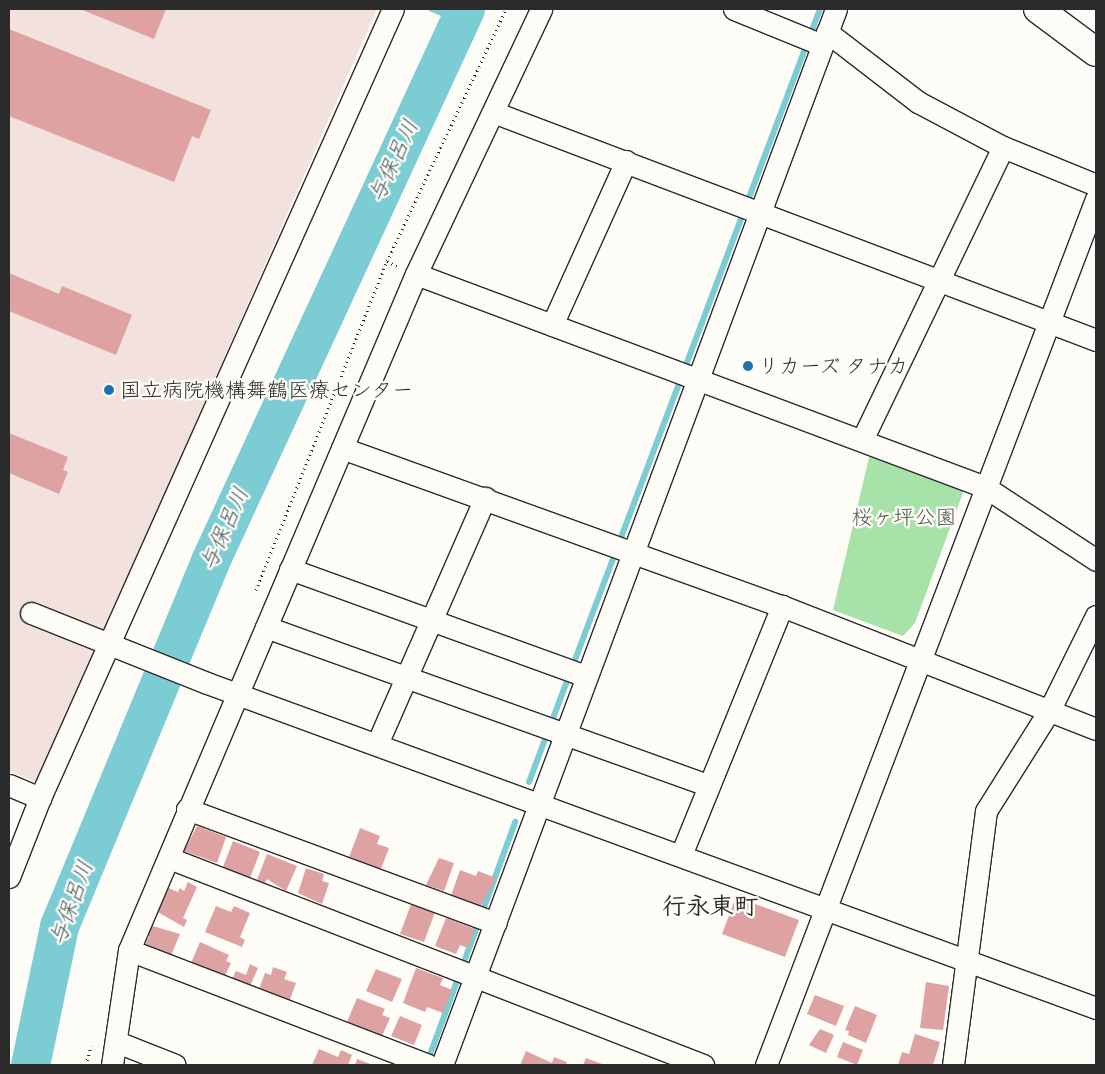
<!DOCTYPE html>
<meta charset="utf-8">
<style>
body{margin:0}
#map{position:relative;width:1105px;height:1074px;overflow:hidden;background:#fdfcf7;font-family:Caveat,"Klee One",sans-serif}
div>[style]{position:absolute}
.built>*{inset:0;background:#f3e1dd}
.green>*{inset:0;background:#a7e2a8}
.stream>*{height:6px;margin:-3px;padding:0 3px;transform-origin:3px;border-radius:3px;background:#7bccd3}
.river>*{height:39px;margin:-19.5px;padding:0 19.5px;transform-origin:19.5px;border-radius:19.5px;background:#7bccd3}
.building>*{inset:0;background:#dda2a1}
.path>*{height:3px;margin-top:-1.5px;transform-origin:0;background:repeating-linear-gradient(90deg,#2b2b2b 0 1px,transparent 0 5px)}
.roads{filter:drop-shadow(1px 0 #2b2b2b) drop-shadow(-1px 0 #2b2b2b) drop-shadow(0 1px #2b2b2b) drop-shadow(0 -1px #2b2b2b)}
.minor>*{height:21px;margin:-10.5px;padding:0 10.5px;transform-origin:10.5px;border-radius:10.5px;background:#fdfcf7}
.major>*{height:28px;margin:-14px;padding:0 14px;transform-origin:14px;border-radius:14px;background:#fdfcf7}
.dots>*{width:14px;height:14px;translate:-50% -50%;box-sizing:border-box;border:2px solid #fdfcf7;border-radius:50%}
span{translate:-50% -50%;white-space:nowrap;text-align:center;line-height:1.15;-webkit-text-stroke:5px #fdfcf7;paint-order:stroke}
.poi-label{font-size:21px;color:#2b2b2b}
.left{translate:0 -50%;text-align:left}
.park-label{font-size:21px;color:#4a594a}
.water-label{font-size:22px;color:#435b5d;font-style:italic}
.quarter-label{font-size:24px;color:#2b2b2b;font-weight:700}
.frame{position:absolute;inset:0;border:10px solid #2b2b2b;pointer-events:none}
</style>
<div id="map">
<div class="built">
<i style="clip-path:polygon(9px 9px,377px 9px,38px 783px,9px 771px)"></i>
</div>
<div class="green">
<i style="clip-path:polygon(871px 449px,964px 490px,915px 623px,903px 636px,833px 610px)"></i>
</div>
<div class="stream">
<i style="left:432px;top:9px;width:29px;rotate:22deg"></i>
<i style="left:529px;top:782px;width:826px;rotate:-69.37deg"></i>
<i style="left:427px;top:1063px;width:257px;rotate:-69.9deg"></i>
</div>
<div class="river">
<i style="left:30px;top:1065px;width:142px;rotate:-78.2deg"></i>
<i style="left:59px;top:926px;width:395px;rotate:-67.5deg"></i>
<i style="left:210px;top:561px;width:608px;rotate:-65.21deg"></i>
</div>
<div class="building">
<i style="clip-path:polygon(80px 9px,166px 9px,154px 39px)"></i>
<i style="clip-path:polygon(9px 29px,211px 110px,199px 139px,192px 136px,174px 182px,9px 116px)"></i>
<i style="clip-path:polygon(9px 273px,59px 294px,62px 286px,132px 315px,116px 355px,9px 311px)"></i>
<i style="clip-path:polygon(9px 433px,68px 457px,63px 470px,68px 472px,59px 494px,9px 473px)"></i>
<i style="clip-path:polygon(197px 826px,226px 837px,217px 863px,184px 851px)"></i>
<i style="clip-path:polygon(360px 828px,380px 836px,377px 844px,389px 848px,381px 869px,349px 857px)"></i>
<i style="clip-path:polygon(233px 841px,260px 852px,250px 878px,223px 867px)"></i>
<i style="clip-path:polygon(267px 854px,297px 866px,286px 891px,267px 879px,265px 883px,257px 880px)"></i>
<i style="clip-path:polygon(439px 858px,454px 863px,444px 891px,426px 885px)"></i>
<i style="clip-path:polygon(306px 868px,324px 874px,322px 881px,329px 883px,322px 904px,298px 893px)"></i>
<i style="clip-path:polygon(460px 870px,476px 876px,478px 871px,496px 878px,480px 907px,451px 896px)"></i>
<i style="clip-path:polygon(188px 882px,197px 887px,183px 918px,187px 920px,184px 927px,156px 911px,166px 887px,178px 892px,180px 888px,184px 891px)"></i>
<i style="clip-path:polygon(736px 897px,799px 920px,785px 957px,722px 934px)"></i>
<i style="clip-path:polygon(411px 904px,435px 912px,424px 942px,400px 934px)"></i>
<i style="clip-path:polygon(216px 906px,231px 912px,234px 906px,250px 913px,240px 937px,245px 940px,242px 947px,205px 932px)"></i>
<i style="clip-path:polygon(446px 918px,475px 929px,468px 948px,460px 945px,456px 954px,435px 946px)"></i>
<i style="clip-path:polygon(146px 924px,180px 934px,170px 958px,144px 948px,149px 936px,142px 933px)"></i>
<i style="clip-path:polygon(200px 942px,229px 955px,226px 961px,231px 963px,224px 978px,191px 963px)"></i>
<i style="clip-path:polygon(250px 964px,258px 968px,250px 986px,232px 979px,236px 971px,246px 975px)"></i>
<i style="clip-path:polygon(273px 967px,287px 972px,284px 979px,296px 983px,289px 1002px,258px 992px,265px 973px,271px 975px)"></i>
<i style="clip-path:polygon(416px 968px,443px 978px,440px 985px,452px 990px,443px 1013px,427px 1007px,425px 1012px,403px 1003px)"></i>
<i style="clip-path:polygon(376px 969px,402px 979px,392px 1002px,366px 991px)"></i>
<i style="clip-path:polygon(926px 982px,949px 986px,943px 1030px,920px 1028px)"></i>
<i style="clip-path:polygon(815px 995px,844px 1006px,836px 1026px,807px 1014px)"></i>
<i style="clip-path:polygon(357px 998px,385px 1009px,382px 1015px,390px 1018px,382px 1036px,347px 1022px)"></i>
<i style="clip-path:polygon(855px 1006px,877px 1015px,866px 1043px,848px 1035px,849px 1031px,845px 1030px)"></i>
<i style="clip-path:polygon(400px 1016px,422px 1025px,414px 1045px,391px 1036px)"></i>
<i style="clip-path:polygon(820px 1029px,834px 1035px,826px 1053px,809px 1045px)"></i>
<i style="clip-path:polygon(915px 1034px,940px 1042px,933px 1065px,898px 1065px,902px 1052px,909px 1054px)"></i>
<i style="clip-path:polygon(843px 1042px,863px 1050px,857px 1065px,837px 1057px)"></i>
<i style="clip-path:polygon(319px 1049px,338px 1057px,341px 1050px,352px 1055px,348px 1065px,312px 1065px)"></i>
<i style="clip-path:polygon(526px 1051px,552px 1063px,554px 1057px,567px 1062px,566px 1065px,520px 1065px)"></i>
<i style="clip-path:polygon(586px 1058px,605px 1065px,583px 1065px)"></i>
<i style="clip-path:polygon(357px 1059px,373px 1065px,355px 1065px)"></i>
</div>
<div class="path">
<i style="left:387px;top:261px;width:11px;rotate:27deg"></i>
<i style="left:256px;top:590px;width:354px;rotate:-68.3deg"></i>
<i style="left:387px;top:261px;width:279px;rotate:-64.7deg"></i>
<i style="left:86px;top:1065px;width:20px;rotate:-75deg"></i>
</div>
<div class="roads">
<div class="minor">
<i style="left:734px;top:9px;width:95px;rotate:22.2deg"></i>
<i style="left:827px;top:32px;width:115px;rotate:37.6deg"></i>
<i style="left:918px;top:102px;width:96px;rotate:27.9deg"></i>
<i style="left:1003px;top:147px;width:100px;rotate:22.2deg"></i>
<i style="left:493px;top:112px;width:645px;rotate:20.71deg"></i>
<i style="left:416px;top:274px;width:608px;rotate:20.52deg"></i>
<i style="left:985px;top:487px;width:133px;rotate:33.3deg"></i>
<i style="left:552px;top:325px;width:180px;rotate:-65.7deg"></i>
<i style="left:862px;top:440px;width:325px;rotate:-64.3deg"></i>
<i style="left:342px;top:448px;width:468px;rotate:19.8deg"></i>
<i style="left:782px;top:606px;width:337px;rotate:21.4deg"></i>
<i style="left:290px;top:569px;width:314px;rotate:19.9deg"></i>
<i style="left:31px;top:613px;width:189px;rotate:21.7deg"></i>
<i style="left:207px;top:683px;width:947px;rotate:20.08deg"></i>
<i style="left:266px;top:627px;width:469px;rotate:19.7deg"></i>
<i style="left:377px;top:744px;width:269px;rotate:-66.3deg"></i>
<i style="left:9px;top:785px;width:34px;rotate:23deg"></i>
<i style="left:187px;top:809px;width:329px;rotate:20.3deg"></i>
<i style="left:681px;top:855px;width:269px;rotate:-67.9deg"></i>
<i style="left:169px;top:858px;width:573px;rotate:21.19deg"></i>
<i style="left:9px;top:877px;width:85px;rotate:-68.6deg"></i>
<i style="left:40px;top:798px;width:864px;rotate:-65.9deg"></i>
<i style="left:129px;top:950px;width:320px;rotate:21deg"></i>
<i style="left:117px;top:1042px;width:62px;rotate:21.6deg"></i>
<i style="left:112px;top:1065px;width:116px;rotate:-81.6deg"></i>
<i style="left:129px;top:950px;width:734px;rotate:-67deg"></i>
<i style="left:416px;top:274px;width:293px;rotate:-64.7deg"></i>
<i style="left:442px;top:1065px;width:1127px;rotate:-69.54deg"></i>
<i style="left:766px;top:1065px;width:927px;rotate:-69.14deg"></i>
<i style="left:953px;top:1065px;width:256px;rotate:-82.6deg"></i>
<i style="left:986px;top:811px;width:118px;rotate:-57.8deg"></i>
<i style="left:1049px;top:711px;width:106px;rotate:-63.7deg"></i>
</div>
<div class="major">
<i style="left:1038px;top:9px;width:72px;rotate:36.6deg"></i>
</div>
</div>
<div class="dots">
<i style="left:748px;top:366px;background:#1f6fb2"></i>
<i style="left:109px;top:390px;background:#1f6fb2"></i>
</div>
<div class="poi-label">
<span class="left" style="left:758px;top:366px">リカーズ タナカ</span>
<span class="left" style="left:120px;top:390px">国立病院機構舞鶴医療センター</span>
</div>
<div class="park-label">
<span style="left:904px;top:517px">桜ヶ坪公園</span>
</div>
<div class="water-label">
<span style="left:394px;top:161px;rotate:-65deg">与保呂川</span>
<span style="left:225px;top:529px;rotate:-66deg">与保呂川</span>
<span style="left:72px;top:903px;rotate:-70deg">与保呂川</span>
</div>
<div class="quarter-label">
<span style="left:710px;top:907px">行永東町</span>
</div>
<div class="frame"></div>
</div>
